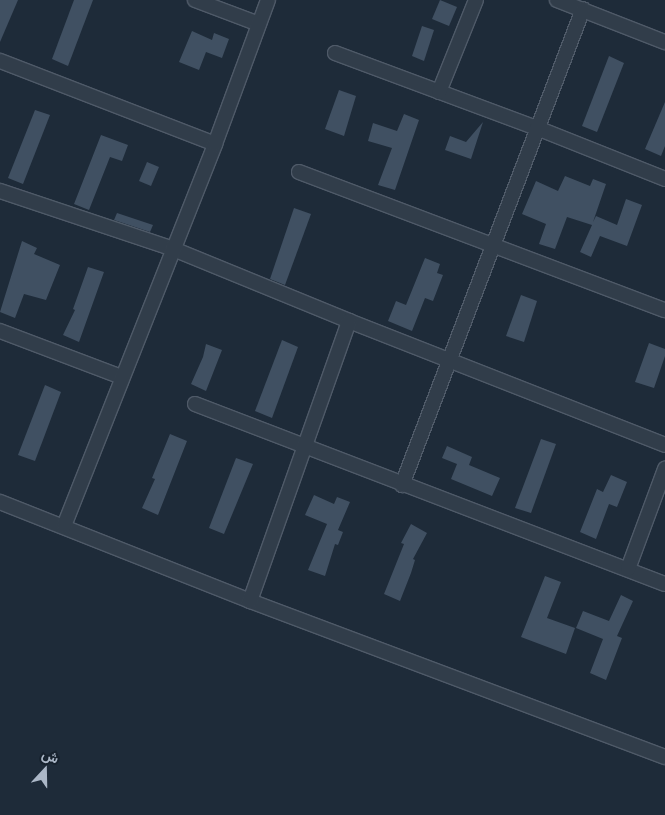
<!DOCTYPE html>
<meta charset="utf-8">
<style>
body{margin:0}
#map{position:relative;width:665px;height:815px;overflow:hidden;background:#1e2b39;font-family:Helvetica,Vazirmatn,sans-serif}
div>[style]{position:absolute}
.building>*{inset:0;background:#405062}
.roads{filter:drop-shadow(1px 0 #4f5a68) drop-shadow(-1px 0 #4f5a68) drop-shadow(0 1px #4f5a68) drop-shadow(0 -1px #4f5a68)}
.minor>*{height:14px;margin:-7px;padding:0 7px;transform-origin:7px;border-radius:7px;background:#313d4a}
span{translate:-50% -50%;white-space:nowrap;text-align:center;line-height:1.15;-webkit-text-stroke:5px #17222e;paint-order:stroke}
.north{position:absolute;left:20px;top:745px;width:50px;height:50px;-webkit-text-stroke:4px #17222e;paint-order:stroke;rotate:21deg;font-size:14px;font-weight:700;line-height:20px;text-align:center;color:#abb7c7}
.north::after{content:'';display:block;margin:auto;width:18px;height:22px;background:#abb7c7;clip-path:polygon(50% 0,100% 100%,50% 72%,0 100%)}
</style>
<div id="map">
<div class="building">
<i style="clip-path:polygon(0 0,18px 0,0 42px)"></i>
<i style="clip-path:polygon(74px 0,93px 0,68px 66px,52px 59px)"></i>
<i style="clip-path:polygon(440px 0,457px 7px,449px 26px,432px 19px)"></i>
<i style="clip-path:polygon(422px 26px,434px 30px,424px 61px,412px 56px)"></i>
<i style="clip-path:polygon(192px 31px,212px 40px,214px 33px,229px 39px,222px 58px,206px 52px,199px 70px,179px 62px)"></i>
<i style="clip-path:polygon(609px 56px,624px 63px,597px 132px,582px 126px)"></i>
<i style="clip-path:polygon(339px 90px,356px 96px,344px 136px,325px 129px)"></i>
<i style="clip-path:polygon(665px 102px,665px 146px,661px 156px,645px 149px)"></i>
<i style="clip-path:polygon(35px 110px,50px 115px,23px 184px,8px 178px)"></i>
<i style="clip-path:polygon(404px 114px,419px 120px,395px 190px,378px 185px,392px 148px,368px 141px,373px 123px,397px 131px)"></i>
<i style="clip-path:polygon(483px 122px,471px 159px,445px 150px,450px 136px,466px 142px)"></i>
<i style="clip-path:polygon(101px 135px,128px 145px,122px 161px,110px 157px,89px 210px,74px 204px)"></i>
<i style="clip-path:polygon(147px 162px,159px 167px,151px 186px,139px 181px)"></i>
<i style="clip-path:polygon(565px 176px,590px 186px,593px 179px,606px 184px,593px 222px,596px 216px,617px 225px,626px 199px,642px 205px,627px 246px,600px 236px,591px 257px,580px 252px,592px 225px,567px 217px,555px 249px,539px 244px,546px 224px,522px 214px,536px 181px,558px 191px)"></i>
<i style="clip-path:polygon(294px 208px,311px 214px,285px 285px,270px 279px)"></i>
<i style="clip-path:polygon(117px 213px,153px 225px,150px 232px,114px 220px)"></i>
<i style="clip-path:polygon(22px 241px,37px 248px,34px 254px,60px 265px,46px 300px,24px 294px,15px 318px,0 312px)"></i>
<i style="clip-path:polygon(425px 258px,440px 264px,437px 273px,443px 275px,433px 301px,425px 298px,412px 331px,388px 321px,396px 301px,406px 305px)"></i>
<i style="clip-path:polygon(88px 267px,104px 272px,79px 342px,63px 335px,75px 310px,73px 309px)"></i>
<i style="clip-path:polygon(521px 295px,537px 301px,524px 342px,506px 336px)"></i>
<i style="clip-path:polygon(282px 340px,298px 347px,272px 418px,255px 411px)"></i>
<i style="clip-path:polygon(649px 343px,665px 349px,665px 356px,654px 388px,635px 382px)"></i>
<i style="clip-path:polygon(206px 344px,222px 350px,206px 391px,191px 384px,203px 357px)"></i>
<i style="clip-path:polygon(45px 385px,61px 392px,35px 461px,18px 455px)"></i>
<i style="clip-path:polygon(170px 434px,187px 441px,158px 515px,142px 508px,155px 479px,152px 478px)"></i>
<i style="clip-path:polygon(541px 439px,556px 444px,531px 513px,515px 508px)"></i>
<i style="clip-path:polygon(447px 446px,472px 457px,469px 465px,500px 478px,492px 496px,451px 479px,457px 464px,442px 458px)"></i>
<i style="clip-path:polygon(236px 458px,253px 464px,224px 534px,209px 528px)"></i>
<i style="clip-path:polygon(611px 475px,627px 482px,617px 507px,609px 504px,596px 539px,580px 532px,597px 489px,603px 492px)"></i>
<i style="clip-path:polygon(314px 495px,334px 504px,337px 497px,350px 502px,338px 530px,343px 532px,338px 545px,335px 544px,325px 576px,308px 570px,327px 524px,305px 515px)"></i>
<i style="clip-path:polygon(411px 524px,427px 533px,413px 559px,415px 560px,411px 573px,400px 601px,384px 594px,404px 544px,401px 543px)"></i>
<i style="clip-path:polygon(545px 576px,561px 582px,547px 618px,575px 628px,566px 654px,521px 637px)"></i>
<i style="clip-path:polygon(621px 595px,633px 601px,617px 636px,622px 638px,606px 680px,590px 673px,603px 639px,576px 628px,583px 611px,609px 621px)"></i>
</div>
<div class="roads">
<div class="minor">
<i style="left:195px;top:0;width:68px;rotate:20.6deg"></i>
<i style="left:557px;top:0;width:116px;rotate:21.3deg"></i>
<i style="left:335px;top:53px;width:215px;rotate:20.4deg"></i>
<i style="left:537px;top:128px;width:138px;rotate:21.7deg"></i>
<i style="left:0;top:61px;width:230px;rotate:21.1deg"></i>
<i style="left:439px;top:92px;width:99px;rotate:-68.1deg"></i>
<i style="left:299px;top:172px;width:391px;rotate:20.7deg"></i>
<i style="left:0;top:191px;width:182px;rotate:18.5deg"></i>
<i style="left:173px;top:249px;width:190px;rotate:22.2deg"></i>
<i style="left:349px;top:321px;width:339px;rotate:21.4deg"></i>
<i style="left:0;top:331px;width:130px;rotate:20.7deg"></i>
<i style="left:195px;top:404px;width:503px;rotate:20.96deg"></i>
<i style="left:402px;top:485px;width:509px;rotate:-69.18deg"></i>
<i style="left:0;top:502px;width:269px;rotate:21.6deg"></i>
<i style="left:250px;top:601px;width:443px;rotate:20.6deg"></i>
<i style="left:64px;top:526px;width:411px;rotate:-68.4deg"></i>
<i style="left:215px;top:144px;width:153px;rotate:-69.8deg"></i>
<i style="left:628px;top:569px;width:107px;rotate:-69.7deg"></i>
<i style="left:250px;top:601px;width:297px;rotate:-70.5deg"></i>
</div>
</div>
<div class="north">ش</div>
</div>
